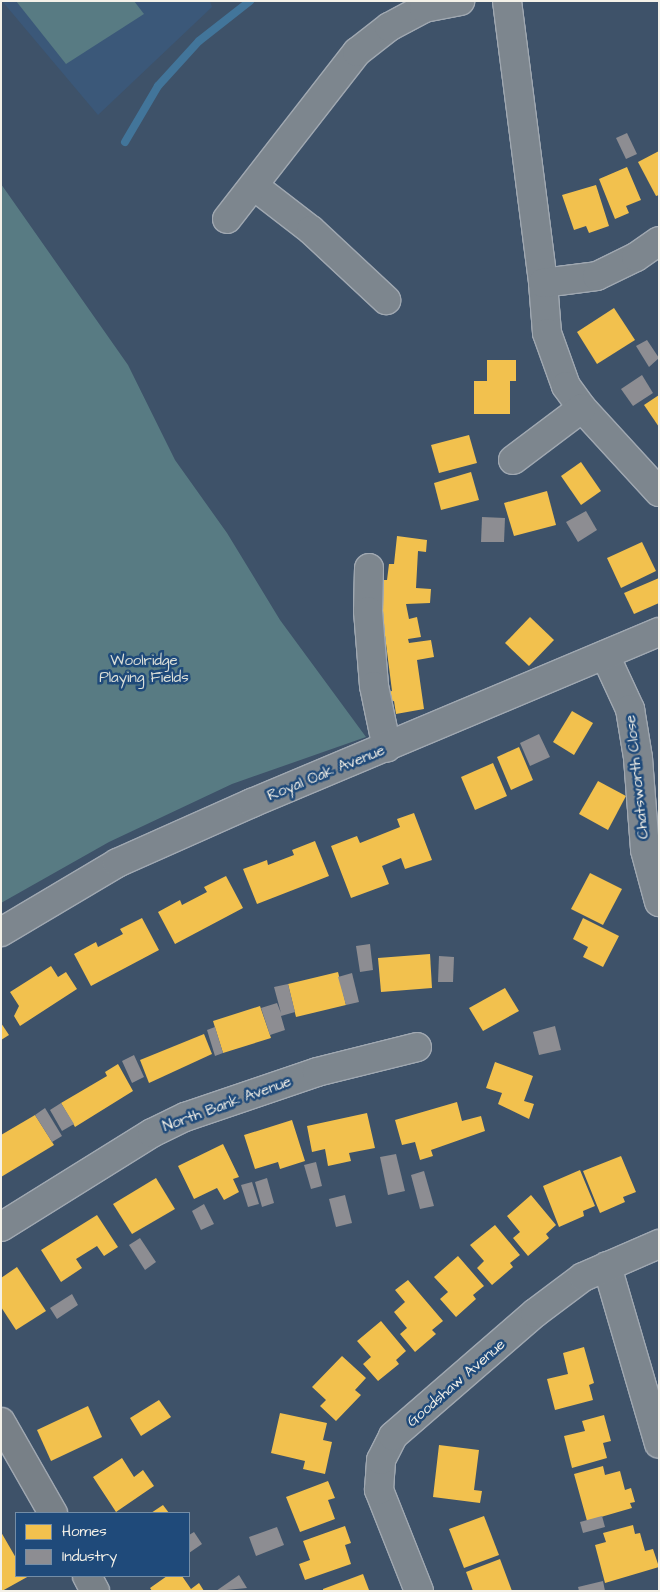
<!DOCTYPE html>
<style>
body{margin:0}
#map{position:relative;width:660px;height:1592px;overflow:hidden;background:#3e5269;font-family:"Architects Daughter",sans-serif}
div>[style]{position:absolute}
.built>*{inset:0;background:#3b5879}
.green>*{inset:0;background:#587b83}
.homes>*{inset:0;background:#f2c14e}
.industry>*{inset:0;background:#8d8d92}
.stream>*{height:8px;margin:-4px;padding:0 4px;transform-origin:4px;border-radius:4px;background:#42759a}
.roads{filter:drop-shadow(1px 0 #a0a8b1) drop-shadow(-1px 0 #a0a8b1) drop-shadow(0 1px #a0a8b1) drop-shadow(0 -1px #a0a8b1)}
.minor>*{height:28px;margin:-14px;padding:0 14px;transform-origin:14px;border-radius:14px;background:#7d868e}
.major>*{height:28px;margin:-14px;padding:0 14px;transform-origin:14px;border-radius:14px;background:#788087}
span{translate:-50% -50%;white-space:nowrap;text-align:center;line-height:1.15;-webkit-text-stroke:5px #1f4a7a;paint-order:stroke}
.park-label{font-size:15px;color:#dde0d9}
.street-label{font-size:15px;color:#f4f1e8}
.frame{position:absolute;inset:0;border:2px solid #f4f1e8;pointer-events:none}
.legend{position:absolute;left:15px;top:1512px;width:175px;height:65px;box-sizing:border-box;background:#1f4a7a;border:1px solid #748da6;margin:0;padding:6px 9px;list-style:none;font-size:15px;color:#f4f1e8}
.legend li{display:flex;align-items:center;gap:10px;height:25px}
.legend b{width:25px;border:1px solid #748da6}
</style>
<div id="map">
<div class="built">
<i style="clip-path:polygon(2px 1px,210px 1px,212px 7px,98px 115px)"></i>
</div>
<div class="green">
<i style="clip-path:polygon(16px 1px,134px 1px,144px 14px,66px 64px)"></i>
<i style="clip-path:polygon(1px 184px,128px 365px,175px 460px,227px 533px,280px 620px,366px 737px,232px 784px,109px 842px,1px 903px)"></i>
</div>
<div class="homes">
<i style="clip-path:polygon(659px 151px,659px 195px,656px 196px,638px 162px)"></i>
<i style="clip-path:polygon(627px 167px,641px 200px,626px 206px,629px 213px,615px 219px,599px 179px)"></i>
<i style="clip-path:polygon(596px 185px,609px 226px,589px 233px,586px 226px,574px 230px,562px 195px)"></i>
<i style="clip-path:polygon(614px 308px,635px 340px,597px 364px,577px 332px)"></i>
<i style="clip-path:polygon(487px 360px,516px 360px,516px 381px,510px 381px,510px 414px,474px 414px,474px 381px,487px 381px)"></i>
<i style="clip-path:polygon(659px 395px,659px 427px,644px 405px)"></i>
<i style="clip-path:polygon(469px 435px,477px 463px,439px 473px,431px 445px)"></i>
<i style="clip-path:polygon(581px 462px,601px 491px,581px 505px,561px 476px)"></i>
<i style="clip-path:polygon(471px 472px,479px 500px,441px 510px,434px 483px)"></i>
<i style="clip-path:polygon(547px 491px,556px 525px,514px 536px,504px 503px)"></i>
<i style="clip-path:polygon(397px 536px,427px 540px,426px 552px,418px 551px,416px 588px,431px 589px,430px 603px,406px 604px,409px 619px,417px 617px,421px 637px,408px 639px,409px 643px,431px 640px,434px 657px,417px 660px,424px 709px,396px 714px,394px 701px,387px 702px,385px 692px,392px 691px,381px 604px,382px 580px,387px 580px,389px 564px,394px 564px)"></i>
<i style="clip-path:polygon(642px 542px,656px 571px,621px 588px,607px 558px)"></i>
<i style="clip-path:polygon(659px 578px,659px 603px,634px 614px,624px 593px)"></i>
<i style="clip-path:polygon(530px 617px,554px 640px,529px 666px,505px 643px)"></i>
<i style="clip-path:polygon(572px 711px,593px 723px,574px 755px,553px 742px)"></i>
<i style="clip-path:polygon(519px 747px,533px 780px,511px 790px,497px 757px)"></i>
<i style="clip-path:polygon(493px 763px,507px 796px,475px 810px,461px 777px)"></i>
<i style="clip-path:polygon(598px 781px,626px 796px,608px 830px,579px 814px)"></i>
<i style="clip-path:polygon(414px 813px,432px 860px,405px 869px,401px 858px,382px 866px,389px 884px,351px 898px,331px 846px,357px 836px,360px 843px,400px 827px,397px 819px)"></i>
<i style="clip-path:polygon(315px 841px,329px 876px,257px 904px,243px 869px,267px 860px,268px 865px,294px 855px,292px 850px)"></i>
<i style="clip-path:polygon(590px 873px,622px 889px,603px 925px,571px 909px)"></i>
<i style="clip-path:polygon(226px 876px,243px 908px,175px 944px,158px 912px,180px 900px,182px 905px,207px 892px,204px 887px)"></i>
<i style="clip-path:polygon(142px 918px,159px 950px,91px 986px,74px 954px,96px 942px,98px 947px,123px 934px,120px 929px)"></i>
<i style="clip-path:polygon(583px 918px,619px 936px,603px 967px,583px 957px,588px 947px,573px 939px)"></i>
<i style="clip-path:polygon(430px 954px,432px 988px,381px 992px,378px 958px)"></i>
<i style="clip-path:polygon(51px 966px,58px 977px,66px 972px,77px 989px,20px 1026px,14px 1016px,19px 1006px,10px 992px)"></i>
<i style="clip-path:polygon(338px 972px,346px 1005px,296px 1017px,288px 984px)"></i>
<i style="clip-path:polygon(505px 988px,519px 1011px,483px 1031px,469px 1008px)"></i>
<i style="clip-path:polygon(260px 1006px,271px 1038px,223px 1053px,213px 1021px)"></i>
<i style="clip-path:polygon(1px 1023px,9px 1035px,1px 1040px)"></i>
<i style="clip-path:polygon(204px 1034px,212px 1054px,149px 1083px,140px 1060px)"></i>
<i style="clip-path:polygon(495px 1062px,533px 1076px,524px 1101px,534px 1104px,529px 1119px,498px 1104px,502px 1093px,486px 1088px)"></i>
<i style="clip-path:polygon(118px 1064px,133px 1091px,75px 1127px,61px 1103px,107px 1076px,105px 1072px)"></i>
<i style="clip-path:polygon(457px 1102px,462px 1121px,481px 1116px,485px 1131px,431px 1150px,433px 1156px,420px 1160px,415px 1142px,402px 1145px,395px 1120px)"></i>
<i style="clip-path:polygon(367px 1113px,375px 1148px,349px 1153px,351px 1161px,328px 1166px,325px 1149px,312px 1152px,307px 1126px)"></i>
<i style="clip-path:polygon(35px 1115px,54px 1145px,1px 1177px,1px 1135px)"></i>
<i style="clip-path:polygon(292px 1120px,305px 1161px,280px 1169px,278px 1162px,255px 1169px,244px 1135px)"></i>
<i style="clip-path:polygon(223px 1144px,239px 1177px,233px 1179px,239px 1192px,224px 1200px,217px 1188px,194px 1199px,178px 1166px)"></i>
<i style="clip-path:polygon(621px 1156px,636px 1192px,623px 1197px,625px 1202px,600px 1213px,583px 1171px)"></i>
<i style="clip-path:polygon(580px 1170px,595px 1206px,583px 1211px,584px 1216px,559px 1227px,543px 1186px)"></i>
<i style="clip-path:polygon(156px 1178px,175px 1209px,132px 1234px,113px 1204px)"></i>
<i style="clip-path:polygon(531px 1195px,556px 1225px,546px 1234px,549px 1238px,528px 1256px,513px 1238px,520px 1232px,507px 1216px)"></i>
<i style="clip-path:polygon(97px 1215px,118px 1247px,104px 1256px,97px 1246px,76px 1259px,82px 1268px,61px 1282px,41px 1250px)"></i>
<i style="clip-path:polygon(495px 1225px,520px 1255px,510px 1263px,513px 1267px,492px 1285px,477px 1268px,484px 1261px,470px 1245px)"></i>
<i style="clip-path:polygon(458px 1256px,484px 1286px,473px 1295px,476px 1299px,456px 1317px,440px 1299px,448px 1292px,434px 1277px)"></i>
<i style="clip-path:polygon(17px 1267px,46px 1311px,16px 1330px,1px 1307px,1px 1278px)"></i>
<i style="clip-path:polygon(408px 1280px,443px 1321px,432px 1330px,436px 1334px,415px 1352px,400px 1334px,407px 1328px,394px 1312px,405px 1302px,395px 1290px)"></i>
<i style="clip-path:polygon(381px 1321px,406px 1351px,396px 1360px,399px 1364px,378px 1381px,363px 1364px,371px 1357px,357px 1341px)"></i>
<i style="clip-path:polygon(584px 1347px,594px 1383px,589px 1385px,593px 1400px,555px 1410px,547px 1379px,568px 1374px,563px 1353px)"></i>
<i style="clip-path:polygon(342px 1356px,366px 1378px,355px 1390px,361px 1395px,336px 1421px,320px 1406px,326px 1400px,312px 1387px)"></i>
<i style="clip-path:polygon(159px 1400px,171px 1417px,141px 1436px,130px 1418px)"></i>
<i style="clip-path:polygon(88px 1406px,102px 1437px,51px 1461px,37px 1430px)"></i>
<i style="clip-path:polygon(280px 1413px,327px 1423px,323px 1440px,332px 1442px,325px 1474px,303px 1469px,305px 1461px,271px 1453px)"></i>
<i style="clip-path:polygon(604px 1415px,611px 1441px,603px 1443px,607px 1458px,572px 1468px,564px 1436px,585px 1431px,582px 1421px)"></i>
<i style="clip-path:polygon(439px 1445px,479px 1450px,474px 1490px,482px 1491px,480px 1503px,433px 1497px)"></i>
<i style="clip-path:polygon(122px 1458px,134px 1477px,143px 1470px,154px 1486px,116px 1512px,93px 1477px)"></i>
<i style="clip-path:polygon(603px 1466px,605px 1475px,620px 1471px,625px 1490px,631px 1488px,635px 1502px,630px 1503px,632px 1508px,587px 1521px,574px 1474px)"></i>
<i style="clip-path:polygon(328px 1481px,335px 1498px,328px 1500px,335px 1519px,300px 1532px,286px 1497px)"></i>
<i style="clip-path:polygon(163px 1505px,169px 1513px,151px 1513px)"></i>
<i style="clip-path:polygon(484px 1516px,499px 1555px,464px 1568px,449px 1529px)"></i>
<i style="clip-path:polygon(633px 1525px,635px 1534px,640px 1533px,645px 1551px,653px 1549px,659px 1567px,605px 1583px,595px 1545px,606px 1542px,603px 1533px)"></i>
<i style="clip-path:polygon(345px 1526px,351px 1543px,345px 1545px,351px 1564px,305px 1580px,299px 1564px,310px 1560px,303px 1541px)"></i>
<i style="clip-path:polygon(1px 1532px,16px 1558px,16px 1576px,29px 1576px,2px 1591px)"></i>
<i style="clip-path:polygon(500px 1559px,512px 1591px,473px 1591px,466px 1572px)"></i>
<i style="clip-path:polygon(363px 1574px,369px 1590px,323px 1591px,323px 1589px)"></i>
<i style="clip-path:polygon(167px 1576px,182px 1576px,191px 1589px,199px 1583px,204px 1591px,152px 1591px,150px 1588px)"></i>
</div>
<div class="industry">
<i style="clip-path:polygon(627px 133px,637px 154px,626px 159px,616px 138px)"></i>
<i style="clip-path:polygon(647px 340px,659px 358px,649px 367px,636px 346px)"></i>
<i style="clip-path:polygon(642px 375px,653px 393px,633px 406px,621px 389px)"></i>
<i style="clip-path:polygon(586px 511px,597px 530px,578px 542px,566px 522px)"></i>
<i style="clip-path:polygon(482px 517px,505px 518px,504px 542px,481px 542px)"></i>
<i style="clip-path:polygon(539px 734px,550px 757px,530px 766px,520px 743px)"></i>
<i style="clip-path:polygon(370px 944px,373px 970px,360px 972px,356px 946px)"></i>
<i style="clip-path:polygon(439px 956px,454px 957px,453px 982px,438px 982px)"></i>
<i style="clip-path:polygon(352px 973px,359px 1002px,346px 1005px,338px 977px)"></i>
<i style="clip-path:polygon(288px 984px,295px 1012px,281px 1016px,285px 1030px,270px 1035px,261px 1008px,277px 1003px,281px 1013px,274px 987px)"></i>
<i style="clip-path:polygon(555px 1026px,561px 1050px,539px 1055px,533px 1032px)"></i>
<i style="clip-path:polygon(215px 1027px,223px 1053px,215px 1056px,207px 1030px)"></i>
<i style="clip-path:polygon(134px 1055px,144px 1077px,132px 1083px,122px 1061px)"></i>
<i style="clip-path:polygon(61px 1103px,74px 1124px,62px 1131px,50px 1110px)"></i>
<i style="clip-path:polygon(45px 1108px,62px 1136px,52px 1142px,35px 1115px)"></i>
<i style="clip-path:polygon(396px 1154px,405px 1191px,388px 1195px,380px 1157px)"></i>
<i style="clip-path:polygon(316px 1162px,322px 1186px,311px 1189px,304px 1165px)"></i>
<i style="clip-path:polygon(424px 1171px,434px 1206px,420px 1209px,411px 1175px)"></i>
<i style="clip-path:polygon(267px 1178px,274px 1203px,262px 1207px,255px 1182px)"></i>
<i style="clip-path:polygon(252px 1182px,259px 1204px,248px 1207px,241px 1185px)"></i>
<i style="clip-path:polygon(345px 1195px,352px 1223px,336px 1227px,329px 1199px)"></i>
<i style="clip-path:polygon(204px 1204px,214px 1224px,201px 1230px,192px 1211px)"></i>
<i style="clip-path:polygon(140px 1238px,156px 1262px,145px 1270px,129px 1245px)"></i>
<i style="clip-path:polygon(72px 1294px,78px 1305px,57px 1319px,50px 1308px)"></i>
<i style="clip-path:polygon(602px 1516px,605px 1527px,583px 1533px,580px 1522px)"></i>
<i style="clip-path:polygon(277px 1527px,284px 1545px,256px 1556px,249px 1537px)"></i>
<i style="clip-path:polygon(194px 1532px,202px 1544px,189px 1553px,189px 1535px)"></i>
<i style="clip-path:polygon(239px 1575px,247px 1588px,216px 1591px)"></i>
<i style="clip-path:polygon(603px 1581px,605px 1591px,579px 1591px,578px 1587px)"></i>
</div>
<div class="stream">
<i style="left:125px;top:142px;width:65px;rotate:-59.5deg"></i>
<i style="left:158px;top:86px;width:61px;rotate:-47.7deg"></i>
<i style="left:199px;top:41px;width:65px;rotate:-38.1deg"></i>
</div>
<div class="roads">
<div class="minor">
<i style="left:507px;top:1px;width:284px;rotate:82.7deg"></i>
<i style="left:543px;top:283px;width:50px;rotate:85.4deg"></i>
<i style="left:547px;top:333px;width:56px;rotate:70.3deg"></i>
<i style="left:566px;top:386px;width:27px;rotate:54deg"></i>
<i style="left:582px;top:408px;width:114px;rotate:47.5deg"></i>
<i style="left:254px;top:186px;width:72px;rotate:37.7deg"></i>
<i style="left:311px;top:230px;width:103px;rotate:43deg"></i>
<i style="left:227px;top:219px;width:212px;rotate:-52.1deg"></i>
<i style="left:357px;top:52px;width:41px;rotate:-38deg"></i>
<i style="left:389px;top:27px;width:40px;rotate:-28deg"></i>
<i style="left:424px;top:8px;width:37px;rotate:-11deg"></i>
<i style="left:543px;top:283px;width:54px;rotate:-7.4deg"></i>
<i style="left:597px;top:276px;width:43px;rotate:-26deg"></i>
<i style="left:636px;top:257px;width:28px;rotate:-35deg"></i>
<i style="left:513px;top:460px;width:86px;rotate:-37deg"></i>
<i style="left:369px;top:568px;width:43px;rotate:91.3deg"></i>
<i style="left:368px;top:611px;width:75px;rotate:85.4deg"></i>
<i style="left:374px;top:686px;width:63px;rotate:78.2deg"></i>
<i style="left:605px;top:655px;width:60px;rotate:65.2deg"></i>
<i style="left:630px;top:709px;width:50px;rotate:80.7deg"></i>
<i style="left:638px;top:758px;width:92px;rotate:85.6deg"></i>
<i style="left:645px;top:850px;width:54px;rotate:74.9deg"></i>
<i style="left:1px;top:932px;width:135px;rotate:-30.7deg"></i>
<i style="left:117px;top:863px;width:148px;rotate:-24deg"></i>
<i style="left:252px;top:803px;width:441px;rotate:-22.8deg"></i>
<i style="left:1px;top:1227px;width:178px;rotate:-31.9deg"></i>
<i style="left:152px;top:1133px;width:37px;rotate:-26deg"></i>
<i style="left:185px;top:1117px;width:139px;rotate:-18.8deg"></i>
<i style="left:317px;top:1072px;width:103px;rotate:-14deg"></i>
<i style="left:607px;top:1266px;width:185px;rotate:73.7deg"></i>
<i style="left:419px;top:1591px;width:109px;rotate:-111.6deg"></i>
<i style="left:379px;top:1490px;width:30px;rotate:-86deg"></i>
<i style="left:381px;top:1460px;width:27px;rotate:-63deg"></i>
<i style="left:393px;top:1436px;width:188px;rotate:-40.9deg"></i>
<i style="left:535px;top:1313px;width:60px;rotate:-36.9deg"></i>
<i style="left:583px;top:1277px;width:83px;rotate:-23.5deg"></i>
</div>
<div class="major">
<i style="left:1px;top:1422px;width:105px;rotate:60.3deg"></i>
<i style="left:87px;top:1576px;width:17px;rotate:62deg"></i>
</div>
</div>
<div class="park-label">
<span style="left:144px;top:669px">Woolridge<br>Playing Fields</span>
</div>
<div class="street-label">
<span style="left:326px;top:773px;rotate:-22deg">Royal Oak Avenue</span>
<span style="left:637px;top:777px;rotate:-96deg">Chatsworth Close</span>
<span style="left:227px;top:1104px;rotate:-20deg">North Bank Avenue</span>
<span style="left:456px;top:1383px;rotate:-41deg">Goodshaw Avenue</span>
</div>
<div class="frame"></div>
<ul class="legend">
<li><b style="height:14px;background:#f2c14e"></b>Homes</li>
<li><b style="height:14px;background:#8d8d92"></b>Industry</li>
</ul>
</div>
